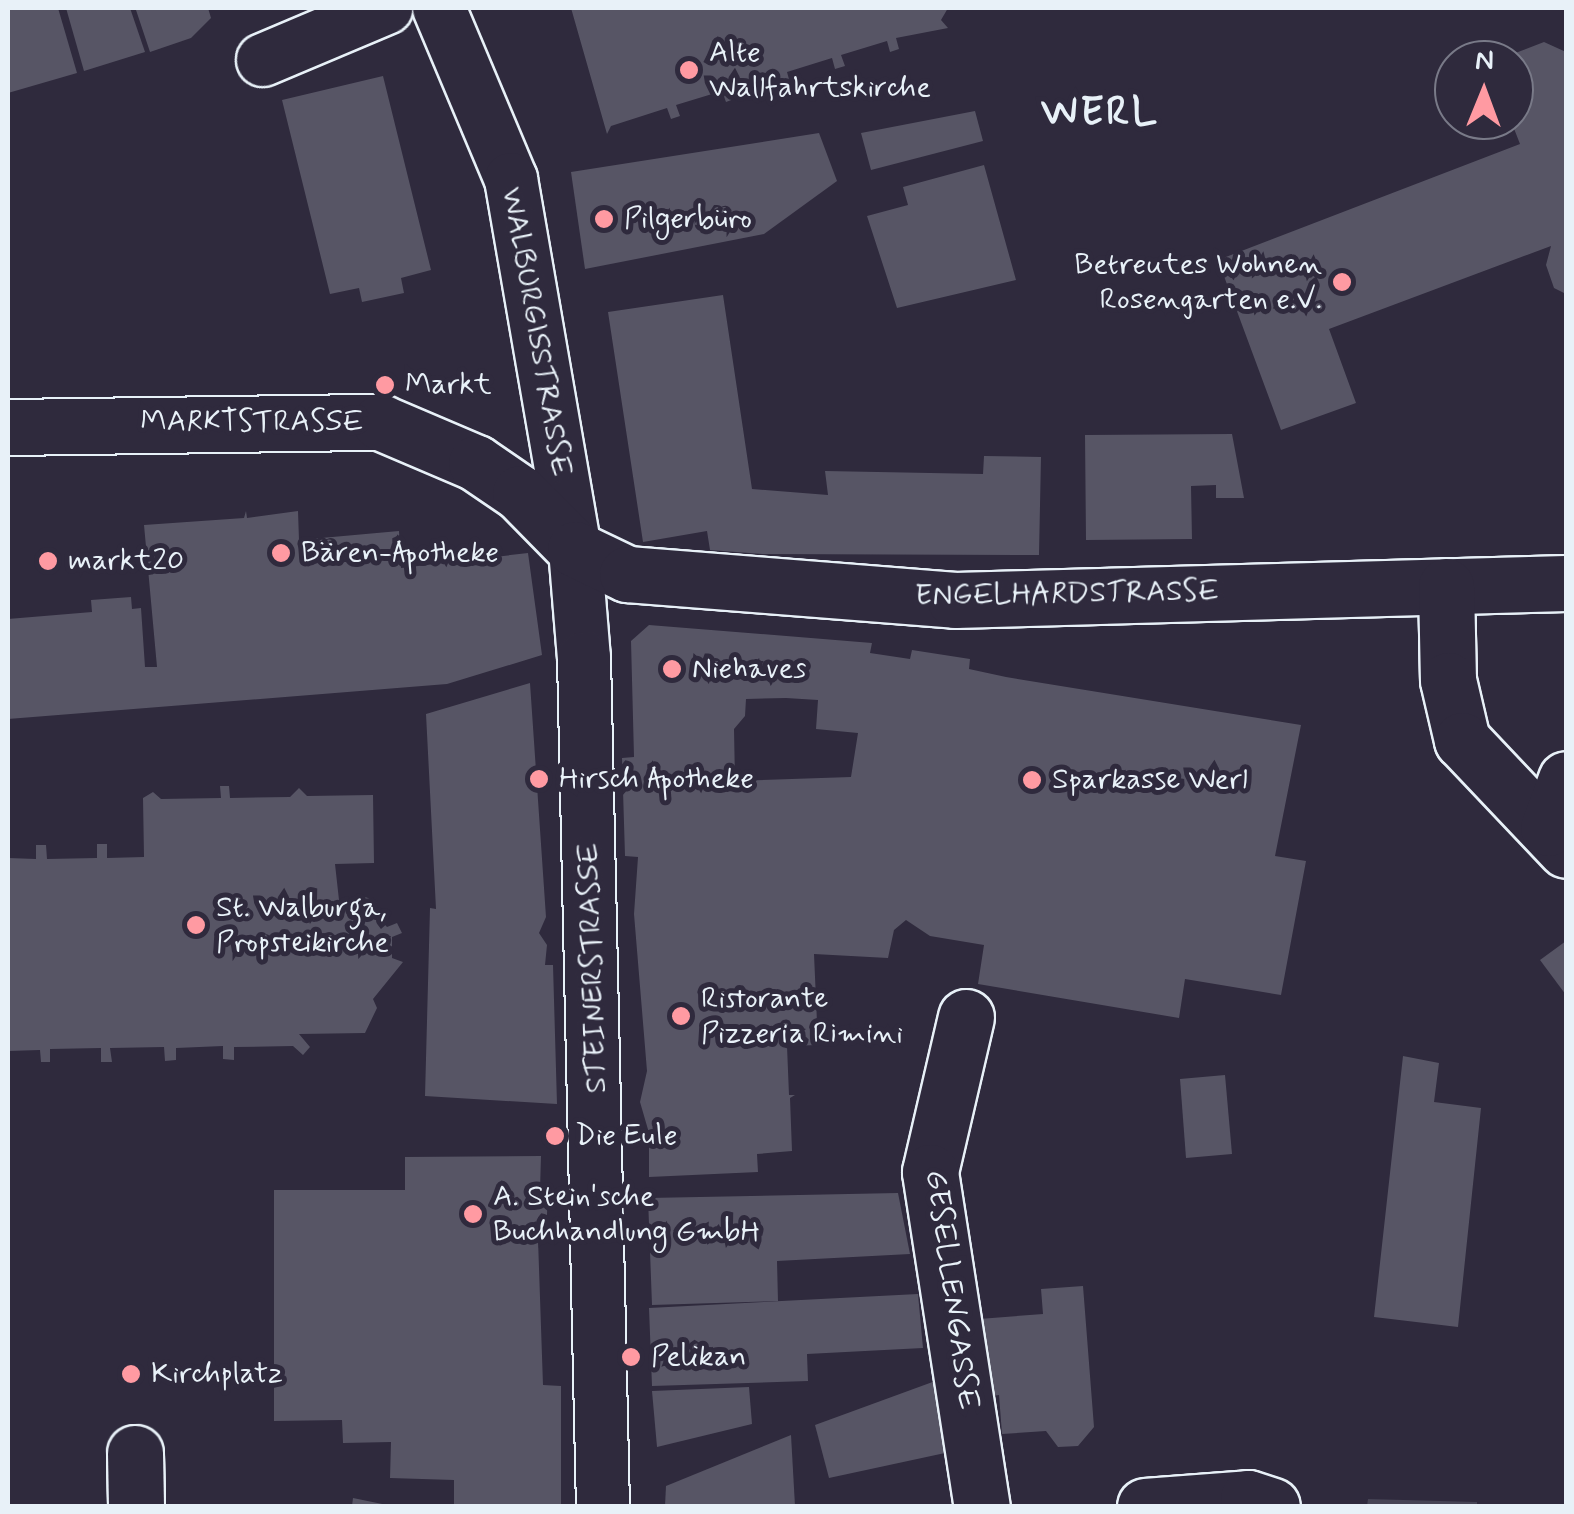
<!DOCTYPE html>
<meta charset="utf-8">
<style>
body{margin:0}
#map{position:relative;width:1574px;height:1514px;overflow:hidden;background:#2f2a3d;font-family:Mynerve,sans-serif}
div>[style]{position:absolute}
.green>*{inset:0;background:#464455}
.building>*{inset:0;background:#575565}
.roads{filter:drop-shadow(2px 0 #e8f1f8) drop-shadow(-2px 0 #e8f1f8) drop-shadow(0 2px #e8f1f8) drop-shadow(0 -2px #e8f1f8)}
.pedestrian>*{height:52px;margin:-26px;padding:0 26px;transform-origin:26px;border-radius:26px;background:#2f2a3d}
.minor>*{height:55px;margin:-27.5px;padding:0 27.5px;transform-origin:27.5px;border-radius:27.5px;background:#2f2a3d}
.dots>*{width:28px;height:28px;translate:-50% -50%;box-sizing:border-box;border:5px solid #2f2a3d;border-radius:50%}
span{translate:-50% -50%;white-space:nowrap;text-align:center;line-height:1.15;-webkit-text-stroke:10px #2f2a3d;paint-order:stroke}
.poi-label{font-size:30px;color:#e8f1f8}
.left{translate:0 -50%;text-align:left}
.right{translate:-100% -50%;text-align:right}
.street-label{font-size:30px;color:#e8f1f8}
.district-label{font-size:40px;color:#e8f1f8;font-weight:700;letter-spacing:2.5px}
.frame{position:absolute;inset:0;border:10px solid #e8f1f8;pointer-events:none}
.north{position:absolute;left:1434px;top:40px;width:100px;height:100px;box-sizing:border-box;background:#2f2a3d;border:2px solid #797a88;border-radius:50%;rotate:1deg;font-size:28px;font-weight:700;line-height:40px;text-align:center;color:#e8f1f8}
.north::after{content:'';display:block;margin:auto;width:35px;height:45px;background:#ff9aa2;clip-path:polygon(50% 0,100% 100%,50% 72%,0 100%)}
</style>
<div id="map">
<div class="green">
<i style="clip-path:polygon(1368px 1499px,1477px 1502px,1477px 1506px,1367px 1506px)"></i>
</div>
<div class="building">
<i style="clip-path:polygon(8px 8px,58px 8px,77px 73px,8px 93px)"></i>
<i style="clip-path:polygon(66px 8px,130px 8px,145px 52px,84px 71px)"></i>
<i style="clip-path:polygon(208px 8px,211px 18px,191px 38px,150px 52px,136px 10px)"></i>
<i style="clip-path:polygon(571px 8px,948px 8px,941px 20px,948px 28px,896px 38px,899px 49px,890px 52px,887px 41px,841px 55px,845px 66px,835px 69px,832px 58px,787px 72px,790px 83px,781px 85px,777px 74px,731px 88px,734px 99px,726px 102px,722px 91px,676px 105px,680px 116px,671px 119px,667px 108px,611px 126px,607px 134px)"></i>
<i style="clip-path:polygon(1544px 42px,1566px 52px,1566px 294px,1554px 288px,1546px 265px,1551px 246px,1329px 329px,1356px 403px,1281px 430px,1218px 260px,1520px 144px,1513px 126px,1501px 120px,1514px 120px,1514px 60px,1497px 60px)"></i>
<i style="clip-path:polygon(383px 76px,431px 270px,401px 278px,404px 293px,362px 302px,359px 288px,330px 294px,282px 100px)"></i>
<i style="clip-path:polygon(975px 111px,983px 141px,871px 170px,861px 133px)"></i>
<i style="clip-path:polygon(819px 133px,837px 181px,764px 234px,585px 269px,571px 172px)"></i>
<i style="clip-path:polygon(984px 165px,1016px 280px,897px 308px,867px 216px,908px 205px,903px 187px)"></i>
<i style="clip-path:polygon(723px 295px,752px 489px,828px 495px,825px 471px,983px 474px,984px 456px,1041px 457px,1039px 555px,762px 554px,710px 550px,707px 531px,643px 542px,608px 312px)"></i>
<i style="clip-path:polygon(1232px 434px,1244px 498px,1216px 498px,1216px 485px,1191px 486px,1192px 539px,1086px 540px,1085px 435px)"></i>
<i style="clip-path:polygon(246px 511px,247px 518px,298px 511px,299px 540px,399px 531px,401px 568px,528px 553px,542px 655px,447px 684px,8px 719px,8px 619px,92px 612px,91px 600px,131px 597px,132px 609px,141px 608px,145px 667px,157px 667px,144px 525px,244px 518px)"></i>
<i style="clip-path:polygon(evenodd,649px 625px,872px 643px,870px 653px,910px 659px,912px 650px,970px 659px,969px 669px,1006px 677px,1301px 725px,1275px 856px,1306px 861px,1281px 995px,1185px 979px,1179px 1018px,978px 984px,984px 945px,930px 936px,906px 920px,894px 930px,888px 958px,814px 954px,818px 1045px,787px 1046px,789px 1095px,795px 1095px,790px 1098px,792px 1151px,757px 1154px,758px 1172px,649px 1177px,649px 1133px,640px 1102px,647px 1071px,634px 914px,638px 857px,625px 856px,622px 758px,634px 757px,631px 641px,649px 625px,786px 698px,818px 700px,816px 729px,858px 733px,851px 777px,735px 781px,734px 729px,745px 716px,746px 699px,786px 698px)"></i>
<i style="clip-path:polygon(530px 683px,546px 917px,539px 933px,547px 945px,545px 965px,553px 965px,557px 1104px,425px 1096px,430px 908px,436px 909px,426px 714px)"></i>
<i style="clip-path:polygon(220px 786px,229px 786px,230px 798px,290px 797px,299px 788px,307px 796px,373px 795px,374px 863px,335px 864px,340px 909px,363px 908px,365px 897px,377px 901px,372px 911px,387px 927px,397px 923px,402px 933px,392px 937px,392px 958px,403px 962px,373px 999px,377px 1008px,365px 1033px,299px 1034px,310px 1047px,303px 1055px,293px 1046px,234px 1047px,234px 1060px,223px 1059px,223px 1046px,176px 1048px,176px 1060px,165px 1061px,164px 1047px,110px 1048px,112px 1062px,101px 1062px,101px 1048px,50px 1049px,50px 1062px,41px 1062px,40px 1050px,8px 1051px,8px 858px,36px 859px,36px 845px,46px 845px,47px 859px,97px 858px,97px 844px,107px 844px,107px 858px,144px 857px,143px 798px,153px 792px,161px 799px,221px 798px)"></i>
<i style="clip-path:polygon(1566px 941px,1566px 995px,1540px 960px)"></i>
<i style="clip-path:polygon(1403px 1056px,1439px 1063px,1434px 1102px,1481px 1108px,1458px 1327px,1374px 1317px)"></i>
<i style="clip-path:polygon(1225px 1075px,1232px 1154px,1186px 1158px,1180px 1079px)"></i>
<i style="clip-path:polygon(541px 1156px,540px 1190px,548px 1190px,546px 1239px,538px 1239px,543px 1385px,561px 1386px,561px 1506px,454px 1506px,454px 1480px,390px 1478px,391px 1442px,343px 1443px,342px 1420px,274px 1421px,274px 1190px,405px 1190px,405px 1157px)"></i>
<i style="clip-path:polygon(898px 1193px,910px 1254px,777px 1261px,778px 1301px,652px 1305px,648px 1198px)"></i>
<i style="clip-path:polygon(1083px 1286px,1094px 1427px,1078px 1446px,1058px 1447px,1046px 1431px,1002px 1434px,999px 1395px,985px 1397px,979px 1319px,1043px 1314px,1041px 1289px)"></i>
<i style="clip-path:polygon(918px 1294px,923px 1348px,807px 1354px,808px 1381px,652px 1386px,649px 1308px)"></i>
<i style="clip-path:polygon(938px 1380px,945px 1453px,829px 1478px,815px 1425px)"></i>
<i style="clip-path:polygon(749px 1387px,752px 1424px,657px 1447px,652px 1391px)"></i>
<i style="clip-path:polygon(791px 1435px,795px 1506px,665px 1506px,666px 1486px)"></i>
<i style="clip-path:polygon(353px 1498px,387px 1505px,387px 1506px,352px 1506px)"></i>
</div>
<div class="roads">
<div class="pedestrian">
<i style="left:439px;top:8px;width:186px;rotate:67.2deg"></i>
<i style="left:511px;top:179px;width:375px;rotate:80.2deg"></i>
<i style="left:575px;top:549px;width:109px;rotate:85.3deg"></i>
<i style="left:584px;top:658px;width:848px;rotate:88.72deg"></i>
<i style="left:263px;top:60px;width:134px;rotate:-22.9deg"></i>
</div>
<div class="minor">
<i style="left:8px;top:427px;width:372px;rotate:-0.8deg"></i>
<i style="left:380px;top:422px;width:104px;rotate:23.1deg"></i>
<i style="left:476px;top:463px;width:53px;rotate:34.3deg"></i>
<i style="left:520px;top:493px;width:78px;rotate:45.5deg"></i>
<i style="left:575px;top:549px;width:58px;rotate:25.7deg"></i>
<i style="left:627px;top:574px;width:329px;rotate:4.5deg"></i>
<i style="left:955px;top:600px;width:611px;rotate:-1.59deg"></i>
<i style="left:1446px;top:586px;width:94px;rotate:88.8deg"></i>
<i style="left:1448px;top:680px;width:62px;rotate:76.9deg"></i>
<i style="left:1462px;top:740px;width:151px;rotate:46.6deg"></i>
<i style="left:1548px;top:828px;width:52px;rotate:-69.8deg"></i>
<i style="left:966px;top:1017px;width:159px;rotate:103.1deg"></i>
<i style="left:930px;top:1172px;width:338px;rotate:81.2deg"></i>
<i style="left:135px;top:1453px;width:53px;rotate:88.9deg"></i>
<i style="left:1145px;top:1506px;width:103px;rotate:-4.4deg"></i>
<i style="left:1248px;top:1498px;width:25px;rotate:18deg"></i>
</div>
</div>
<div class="dots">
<i style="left:689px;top:70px;background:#ff9aa2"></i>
<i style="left:604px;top:219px;background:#ff9aa2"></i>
<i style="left:1342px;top:282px;background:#ff9aa2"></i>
<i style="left:385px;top:385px;background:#ff9aa2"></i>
<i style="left:281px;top:553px;background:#ff9aa2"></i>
<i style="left:48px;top:561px;background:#ff9aa2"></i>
<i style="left:672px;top:669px;background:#ff9aa2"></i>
<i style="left:539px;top:779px;background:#ff9aa2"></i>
<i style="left:1032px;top:780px;background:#ff9aa2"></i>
<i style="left:196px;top:925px;background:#ff9aa2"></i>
<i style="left:681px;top:1016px;background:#ff9aa2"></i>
<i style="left:555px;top:1136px;background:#ff9aa2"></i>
<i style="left:473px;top:1214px;background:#ff9aa2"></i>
<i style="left:631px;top:1357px;background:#ff9aa2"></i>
<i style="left:131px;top:1374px;background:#ff9aa2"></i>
</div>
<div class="poi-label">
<span class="left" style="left:709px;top:70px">Alte<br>Wallfahrtskirche</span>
<span class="left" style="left:624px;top:219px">Pilgerbüro</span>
<span class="right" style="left:1322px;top:282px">Betreutes Wohnen<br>Rosengarten e.V.</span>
<span class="left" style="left:405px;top:385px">Markt</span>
<span class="left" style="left:301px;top:553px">Bären-Apotheke</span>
<span class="left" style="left:68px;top:561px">markt20</span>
<span class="left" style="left:692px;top:669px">Niehaves</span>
<span class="left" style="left:559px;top:779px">Hirsch Apotheke</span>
<span class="left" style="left:1052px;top:780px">Sparkasse Werl</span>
<span class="left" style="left:216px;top:925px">St. Walburga,<br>Propsteikirche</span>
<span class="left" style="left:701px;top:1016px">Ristorante<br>Pizzeria Rimini</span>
<span class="left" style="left:575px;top:1136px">Die Eule</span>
<span class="left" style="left:493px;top:1214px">A. Stein'sche<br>Buchhandlung GmbH</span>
<span class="left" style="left:651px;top:1357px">Pelikan</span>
<span class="left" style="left:151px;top:1374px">Kirchplatz</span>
</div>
<div class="street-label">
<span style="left:536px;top:332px;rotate:80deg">WALBURGISSTRASSE</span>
<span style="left:252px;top:422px">MARKTSTRASSE</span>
<span style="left:1067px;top:594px;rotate:-1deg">ENGELHARDSTRASSE</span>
<span style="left:593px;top:968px;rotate:-92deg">STEINERSTRASSE</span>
<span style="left:951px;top:1290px;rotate:82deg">GESELLENGASSE</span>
</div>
<div class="district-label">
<span style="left:1100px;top:113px">WERL</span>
</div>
<div class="frame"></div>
<div class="north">N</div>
</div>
